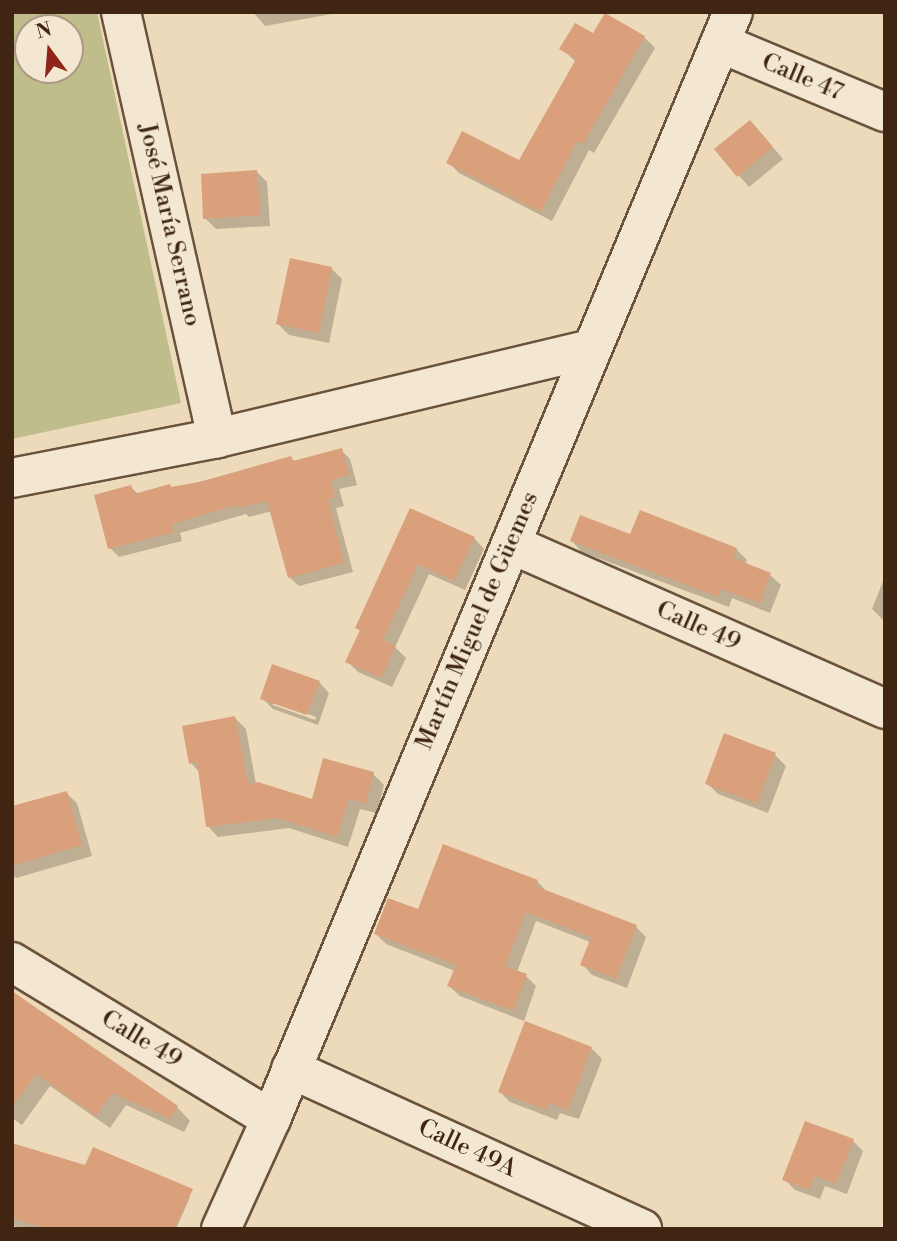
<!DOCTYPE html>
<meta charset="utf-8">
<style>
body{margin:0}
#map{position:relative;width:897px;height:1241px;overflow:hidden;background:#eddaba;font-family:"Libre Bodoni",serif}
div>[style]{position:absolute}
.green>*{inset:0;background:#bfbd8b}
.shadow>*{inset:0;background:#0003}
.building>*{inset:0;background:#d9a07b}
.roads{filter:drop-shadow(2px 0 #6a523c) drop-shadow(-2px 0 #6a523c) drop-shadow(0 2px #6a523c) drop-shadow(0 -2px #6a523c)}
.minor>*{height:38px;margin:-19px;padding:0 19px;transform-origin:19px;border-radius:19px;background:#f3e7d2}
span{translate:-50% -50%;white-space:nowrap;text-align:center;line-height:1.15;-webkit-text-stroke:5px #f3e7d2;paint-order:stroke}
.street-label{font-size:24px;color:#3f2512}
.frame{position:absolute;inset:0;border:14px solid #3f2512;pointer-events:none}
.north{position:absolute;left:14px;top:14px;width:70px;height:70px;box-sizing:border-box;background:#f3e7d2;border:2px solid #ab9985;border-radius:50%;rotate:344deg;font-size:19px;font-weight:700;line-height:28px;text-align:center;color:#3f2512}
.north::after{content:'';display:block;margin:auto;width:24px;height:32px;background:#8f2418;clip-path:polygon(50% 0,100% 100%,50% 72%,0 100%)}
</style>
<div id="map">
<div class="green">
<i style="clip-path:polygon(evenodd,12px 12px,97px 12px,181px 403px,12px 439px,12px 12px,28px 28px,70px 28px,70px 70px,28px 70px,28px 28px)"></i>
</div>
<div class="shadow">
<i style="clip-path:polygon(253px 12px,332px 12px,332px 14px,265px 26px)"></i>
<i style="clip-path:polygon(605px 15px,644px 37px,655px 48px,594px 153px,589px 150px,552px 221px,459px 173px,448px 162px,520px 162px,576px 62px,562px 49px,594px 36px)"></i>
<i style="clip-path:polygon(761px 133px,783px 159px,749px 187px,717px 150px)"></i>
<i style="clip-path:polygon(257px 172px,267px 182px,270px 226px,216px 229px,205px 218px)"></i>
<i style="clip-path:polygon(331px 268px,342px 279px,329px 343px,289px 335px,278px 324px)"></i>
<i style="clip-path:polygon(341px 450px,350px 459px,357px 485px,339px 489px,344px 506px,336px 508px,353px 572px,299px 586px,289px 577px,272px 511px,249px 517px,246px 514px,180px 533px,182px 541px,119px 557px,110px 548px,131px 487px,138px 494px,172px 489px,291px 458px,296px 462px)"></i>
<i style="clip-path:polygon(411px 510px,474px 538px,484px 549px,465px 590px,429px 574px,395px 647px,406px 658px,392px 687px,358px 672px,348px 662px,361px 632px,357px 627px)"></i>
<i style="clip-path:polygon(631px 536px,736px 549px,747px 560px,745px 565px,770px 575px,781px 585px,770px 613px,732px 598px,729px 607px,582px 552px,572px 541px)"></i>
<i style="clip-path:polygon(885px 576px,885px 622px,872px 609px)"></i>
<i style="clip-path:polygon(evenodd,319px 682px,329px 693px,318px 725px,273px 709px,262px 698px,319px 682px,273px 701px,316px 717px,315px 720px,273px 705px,273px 701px)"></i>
<i style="clip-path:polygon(235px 718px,246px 729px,256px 784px,313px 802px,373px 774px,384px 785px,377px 813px,360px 809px,348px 847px,289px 828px,218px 837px,208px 826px,200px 773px,191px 763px)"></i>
<i style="clip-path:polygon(725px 736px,775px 755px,786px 766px,768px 813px,718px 794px,707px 783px)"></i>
<i style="clip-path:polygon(66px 793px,77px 803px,92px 856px,16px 878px,12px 874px,12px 810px)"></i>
<i style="clip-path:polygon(537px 881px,547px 892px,636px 927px,646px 937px,627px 988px,592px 975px,582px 964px,590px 942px,536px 921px,517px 972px,526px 976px,536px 986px,524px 1021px,460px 996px,449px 986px,455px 971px,386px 944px,376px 934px,419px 912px)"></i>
<i style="clip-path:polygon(12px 993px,177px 1107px,190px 1121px,184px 1132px,126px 1105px,110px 1128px,50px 1086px,22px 1125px,12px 1118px)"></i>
<i style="clip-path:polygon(591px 1048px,602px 1059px,579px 1119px,560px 1113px,557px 1120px,510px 1102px,500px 1092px)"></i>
<i style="clip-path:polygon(853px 1141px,863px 1151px,847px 1194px,825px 1186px,820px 1199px,795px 1190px,784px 1179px)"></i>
<i style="clip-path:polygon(86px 1167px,177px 1184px,190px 1197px,176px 1229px,23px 1229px,12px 1225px,12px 1172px)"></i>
</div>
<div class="building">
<i style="clip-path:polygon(605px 13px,645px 36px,583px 144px,577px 141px,541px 212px,446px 163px,462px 131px,519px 160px,576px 59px,559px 49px,575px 23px,593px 33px)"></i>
<i style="clip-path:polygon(750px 120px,773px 147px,737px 177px,714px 149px)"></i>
<i style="clip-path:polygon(257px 170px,260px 215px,203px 219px,201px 174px)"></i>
<i style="clip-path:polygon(290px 258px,332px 267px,319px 333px,276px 324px)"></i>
<i style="clip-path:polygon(342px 448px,349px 475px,331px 480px,335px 497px,328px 499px,344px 563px,288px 578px,267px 501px,238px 508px,237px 505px,172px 524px,174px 532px,108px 549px,94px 495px,131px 485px,134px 494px,170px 484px,171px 487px,200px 482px,291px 456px,293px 461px)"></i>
<i style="clip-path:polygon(410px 508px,475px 537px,454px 581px,418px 564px,383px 640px,396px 646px,381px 678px,345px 662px,360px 630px,355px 628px)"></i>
<i style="clip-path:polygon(640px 510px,737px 548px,733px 558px,771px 573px,760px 603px,721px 589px,718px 597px,570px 541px,580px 515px,630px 534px)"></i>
<i style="clip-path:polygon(272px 664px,320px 681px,307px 715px,260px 699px)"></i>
<i style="clip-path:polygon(235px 716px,248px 784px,258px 782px,312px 799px,323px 758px,374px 772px,366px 804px,349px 799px,337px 837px,277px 818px,206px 827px,197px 762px,189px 764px,182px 726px)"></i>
<i style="clip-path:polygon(724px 733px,776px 753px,757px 804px,705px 784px)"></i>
<i style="clip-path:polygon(67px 791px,82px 845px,12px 866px,12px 806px)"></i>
<i style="clip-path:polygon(443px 844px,538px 880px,535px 886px,637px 925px,616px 979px,580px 965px,591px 937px,526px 912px,505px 966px,527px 974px,513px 1011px,447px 986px,456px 965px,374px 934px,388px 898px,418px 909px)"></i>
<i style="clip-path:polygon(12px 991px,178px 1106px,170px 1119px,112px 1093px,96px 1116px,36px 1074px,12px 1107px)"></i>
<i style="clip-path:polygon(525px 1021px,592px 1047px,568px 1110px,549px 1103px,546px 1110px,498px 1092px)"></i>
<i style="clip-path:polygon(805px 1121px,854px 1139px,836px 1184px,815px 1176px,809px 1190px,782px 1180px)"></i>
<i style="clip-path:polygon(12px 1143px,85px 1165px,93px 1147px,193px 1189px,174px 1229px,49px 1229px,12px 1218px)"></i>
</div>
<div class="roads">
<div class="minor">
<i style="left:121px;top:12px;width:437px;rotate:77.3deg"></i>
<i style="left:720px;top:43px;width:179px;rotate:22.7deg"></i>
<i style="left:12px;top:478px;width:209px;rotate:-11deg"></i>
<i style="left:217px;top:438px;width:385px;rotate:-13.4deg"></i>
<i style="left:511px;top:544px;width:409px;rotate:23.8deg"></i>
<i style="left:12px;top:962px;width:303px;rotate:31.2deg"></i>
<i style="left:291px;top:1069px;width:386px;rotate:24.5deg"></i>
<i style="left:221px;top:1229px;width:121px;rotate:-65.6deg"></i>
<i style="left:271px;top:1119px;width:1200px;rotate:-67.35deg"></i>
</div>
</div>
<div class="street-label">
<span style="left:802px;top:78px;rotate:23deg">Calle 47</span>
<span style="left:169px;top:225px;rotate:77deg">José María Serrano</span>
<span style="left:478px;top:621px;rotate:-67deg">Martín Miguel de Güemes</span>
<span style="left:698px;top:627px;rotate:24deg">Calle 49</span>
<span style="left:141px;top:1040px;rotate:31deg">Calle 49</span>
<span style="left:467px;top:1149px;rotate:25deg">Calle 49A</span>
</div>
<div class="frame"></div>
<div class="north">N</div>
</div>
